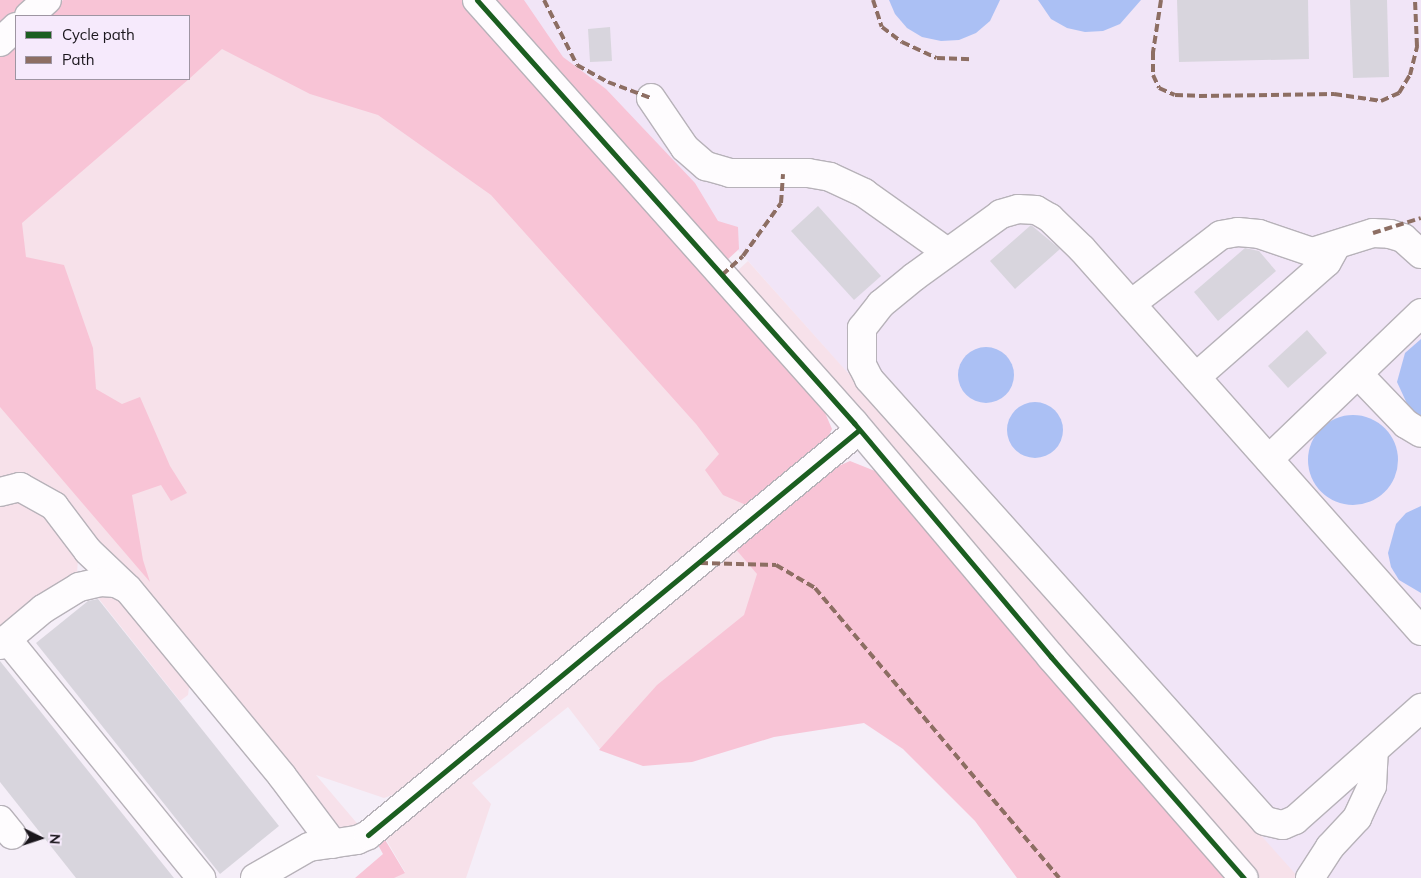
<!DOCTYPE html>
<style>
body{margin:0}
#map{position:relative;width:1421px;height:878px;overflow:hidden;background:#f5eef8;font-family:Mulish,sans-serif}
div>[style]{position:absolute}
.built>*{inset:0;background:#f1e5f7}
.green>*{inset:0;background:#f7e1ea}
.forest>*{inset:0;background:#f8c4d6}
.water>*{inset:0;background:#abc0f4}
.round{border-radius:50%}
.building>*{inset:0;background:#d8d5dd}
.roads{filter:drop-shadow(1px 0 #b7b2b9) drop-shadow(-1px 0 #b7b2b9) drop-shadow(0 1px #b7b2b9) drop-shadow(0 -1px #b7b2b9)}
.minor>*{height:28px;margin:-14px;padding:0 14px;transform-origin:14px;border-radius:14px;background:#fefcfe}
.quiet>*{height:4px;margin-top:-2px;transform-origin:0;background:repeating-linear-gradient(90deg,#8d6e63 0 8px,transparent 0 12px)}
.cycleway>*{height:5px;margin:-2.5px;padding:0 2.5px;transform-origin:2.5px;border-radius:2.5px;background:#1b5e20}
span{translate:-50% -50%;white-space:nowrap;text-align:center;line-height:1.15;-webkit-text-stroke:4px #f6eafc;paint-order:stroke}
.legend{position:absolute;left:15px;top:15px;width:175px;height:65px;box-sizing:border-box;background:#f6eafc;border:1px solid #9e95a2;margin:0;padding:6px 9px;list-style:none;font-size:15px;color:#1a161c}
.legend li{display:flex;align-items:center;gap:10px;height:25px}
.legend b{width:25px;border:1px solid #9e95a2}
.north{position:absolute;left:15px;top:813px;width:50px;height:50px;-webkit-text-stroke:4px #f6eafc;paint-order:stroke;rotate:94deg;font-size:14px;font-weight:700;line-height:20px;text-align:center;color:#1a161c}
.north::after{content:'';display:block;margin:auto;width:18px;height:22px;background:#1a161c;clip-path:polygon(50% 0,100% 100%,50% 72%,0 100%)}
</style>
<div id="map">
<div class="built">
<i style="clip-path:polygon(504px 0,1421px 0,1421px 878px,1296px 878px,750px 263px)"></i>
</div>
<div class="green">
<i style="clip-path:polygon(223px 44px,378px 111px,495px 193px,765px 497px,409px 789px,384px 798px,316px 775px,361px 828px,340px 835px,96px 551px,0 486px,0 400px,73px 483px,149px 580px,16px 252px,14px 221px,182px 79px,189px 79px,189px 73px)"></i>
<i style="clip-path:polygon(748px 261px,1299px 878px,1260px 878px,1224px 841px,735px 273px)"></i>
<i style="clip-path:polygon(11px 498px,42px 508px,78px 559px,77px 573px,66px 585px,31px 600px,0 628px,0 505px)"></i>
<i style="clip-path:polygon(733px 546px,759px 575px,744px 617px,601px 750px,568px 707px,472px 783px,491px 804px,466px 878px,393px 878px,405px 872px,384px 836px)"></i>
<i style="clip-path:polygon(117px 591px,190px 681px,188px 695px,180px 701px,95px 594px)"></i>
</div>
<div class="forest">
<i style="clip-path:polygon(0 0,28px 0,0 24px)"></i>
<i style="clip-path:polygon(63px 0,465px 0,823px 408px,832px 429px,822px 449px,765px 497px,746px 505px,723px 495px,705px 470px,719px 454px,696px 424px,491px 195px,378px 115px,310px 94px,222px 49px,189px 79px,189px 16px,45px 16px)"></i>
<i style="clip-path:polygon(488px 0,524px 0,563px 57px,606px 89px,695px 183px,718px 221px,738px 227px,739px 249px,725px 262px)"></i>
<i style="clip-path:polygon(16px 42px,16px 79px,189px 79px,22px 223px,26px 257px,64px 265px,93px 348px,96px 389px,122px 404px,140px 397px,170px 466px,187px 493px,171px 501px,161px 485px,132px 495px,143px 560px,150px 582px,0 407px,0 57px)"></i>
<i style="clip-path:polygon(850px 461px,880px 473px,1228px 878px,1017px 878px,975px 821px,903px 749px,864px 723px,774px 737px,692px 762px,643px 766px,599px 750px,657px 685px,744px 615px,757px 574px,733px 546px,825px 472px)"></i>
<i style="clip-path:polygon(384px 838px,405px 873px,394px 878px,355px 878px,383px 854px,377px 843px)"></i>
</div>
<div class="water">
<i style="clip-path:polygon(889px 0,1000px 0,990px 21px,976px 33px,959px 40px,941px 41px,922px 37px,907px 28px,895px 14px)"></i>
<i style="clip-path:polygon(1038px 0,1141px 0,1120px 24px,1103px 31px,1085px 32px,1067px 28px,1051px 19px)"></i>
<i style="clip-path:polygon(1421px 339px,1421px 418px,1409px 408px,1397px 382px,1405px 353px)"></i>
<i class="round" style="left:958px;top:347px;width:56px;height:56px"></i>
<i class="round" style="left:1007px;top:402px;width:56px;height:56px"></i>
<i class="round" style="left:1308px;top:415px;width:90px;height:90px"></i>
<i style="clip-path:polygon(1421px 506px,1421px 593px,1399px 580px,1391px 567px,1388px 553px,1396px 524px,1406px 513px)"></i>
</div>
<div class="building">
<i style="clip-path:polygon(1177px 0,1308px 0,1309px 59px,1179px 62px)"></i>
<i style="clip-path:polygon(1350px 0,1387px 0,1389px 77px,1353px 78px)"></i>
<i style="clip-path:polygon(610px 27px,612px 61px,590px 62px,588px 29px)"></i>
<i style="clip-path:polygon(818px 206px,881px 276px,854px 300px,791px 231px)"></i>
<i style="clip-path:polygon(1031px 225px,1060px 249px,1015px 289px,990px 261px)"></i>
<i style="clip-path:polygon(1245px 248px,1259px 251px,1276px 271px,1218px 321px,1194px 292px)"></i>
<i style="clip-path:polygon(1307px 330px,1327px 353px,1288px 388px,1268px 366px)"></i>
<i style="clip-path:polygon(98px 599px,279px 826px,220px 874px,36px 643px,88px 601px)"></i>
<i style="clip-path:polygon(0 661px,174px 878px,76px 878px,0 782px)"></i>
</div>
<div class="roads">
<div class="minor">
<i style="left:477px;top:0;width:567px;rotate:48.29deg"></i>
<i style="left:854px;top:423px;width:306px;rotate:49.9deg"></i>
<i style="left:1051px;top:657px;width:293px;rotate:48.9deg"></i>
<i style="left:29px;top:16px;width:24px;rotate:-42deg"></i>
<i style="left:0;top:42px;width:22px;rotate:-43deg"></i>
<i style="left:651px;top:98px;width:60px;rotate:55.8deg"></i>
<i style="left:685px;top:148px;width:28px;rotate:41deg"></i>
<i style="left:706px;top:166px;width:25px;rotate:16deg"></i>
<i style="left:730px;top:173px;width:78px"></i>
<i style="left:808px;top:173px;width:22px;rotate:10deg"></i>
<i style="left:830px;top:177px;width:38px;rotate:25deg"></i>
<i style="left:864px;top:193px;width:102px;rotate:35.4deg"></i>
<i style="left:1131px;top:304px;width:113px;rotate:-37.5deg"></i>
<i style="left:1221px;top:235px;width:17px;rotate:-10deg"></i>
<i style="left:1238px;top:232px;width:21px;rotate:5deg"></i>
<i style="left:1259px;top:234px;width:56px;rotate:18.8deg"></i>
<i style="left:1312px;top:252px;width:64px;rotate:-17.3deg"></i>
<i style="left:1373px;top:233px;width:17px;rotate:3deg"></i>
<i style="left:1390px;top:234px;width:14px;rotate:17deg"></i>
<i style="left:1403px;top:238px;width:24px;rotate:42deg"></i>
<i style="left:1358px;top:374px;width:69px;rotate:46.2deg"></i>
<i style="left:1406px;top:424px;width:17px;rotate:31deg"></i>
<i style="left:1196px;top:377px;width:174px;rotate:-41.3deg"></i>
<i style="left:1327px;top:262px;width:18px;rotate:-61deg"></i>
<i style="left:1269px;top:459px;width:211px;rotate:-43.8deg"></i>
<i style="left:0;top:492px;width:21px;rotate:-14deg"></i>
<i style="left:20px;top:487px;width:39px;rotate:29deg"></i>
<i style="left:54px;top:506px;width:56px;rotate:52.9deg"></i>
<i style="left:88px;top:551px;width:54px;rotate:43.5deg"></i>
<i style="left:1421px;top:631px;width:511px;rotate:-131.59deg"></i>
<i style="left:1082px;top:249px;width:45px;rotate:-135.9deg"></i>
<i style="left:1050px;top:218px;width:16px;rotate:-150deg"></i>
<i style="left:1036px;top:210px;width:18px;rotate:-177deg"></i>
<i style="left:1018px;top:209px;width:18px;rotate:164deg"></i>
<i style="left:1001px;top:214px;width:107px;rotate:144.1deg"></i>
<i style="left:914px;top:277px;width:43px;rotate:140.7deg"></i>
<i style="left:881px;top:304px;width:31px;rotate:128deg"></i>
<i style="left:862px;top:328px;width:37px;rotate:90deg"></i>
<i style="left:862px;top:365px;width:16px;rotate:63deg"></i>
<i style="left:869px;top:379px;width:593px;rotate:48.14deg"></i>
<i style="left:1265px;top:821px;width:18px;rotate:13deg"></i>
<i style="left:1283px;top:825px;width:13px;rotate:-23deg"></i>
<i style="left:1295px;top:820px;width:169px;rotate:-41.6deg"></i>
<i style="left:7px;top:639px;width:308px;rotate:50.9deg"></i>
<i style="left:0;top:645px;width:56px;rotate:-39.9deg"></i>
<i style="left:43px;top:609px;width:42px;rotate:-31.4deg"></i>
<i style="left:79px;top:587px;width:23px;rotate:-13deg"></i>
<i style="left:101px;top:582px;width:15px;rotate:4deg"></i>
<i style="left:116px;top:583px;width:13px;rotate:27deg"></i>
<i style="left:128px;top:589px;width:242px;rotate:50.5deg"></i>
<i style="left:282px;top:776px;width:85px;rotate:53.1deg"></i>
<i style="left:0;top:820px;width:19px;rotate:51deg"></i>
<i style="left:255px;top:878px;width:62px;rotate:-29.9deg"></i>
<i style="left:309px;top:847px;width:49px;rotate:-8.3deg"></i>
<i style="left:357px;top:840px;width:12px;rotate:-24deg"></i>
<i style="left:368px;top:835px;width:636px;rotate:-39.52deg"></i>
<i style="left:1310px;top:878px;width:37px;rotate:-57deg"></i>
<i style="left:1330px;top:847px;width:40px;rotate:-47deg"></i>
<i style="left:1357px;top:818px;width:35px;rotate:-65deg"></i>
<i style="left:1372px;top:786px;width:36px;rotate:-87deg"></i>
</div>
</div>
<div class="quiet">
<i style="left:544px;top:0;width:73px;rotate:63.1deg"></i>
<i style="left:577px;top:65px;width:35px;rotate:29deg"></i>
<i style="left:608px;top:82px;width:46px;rotate:20.4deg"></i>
<i style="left:873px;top:0;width:28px;rotate:72deg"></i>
<i style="left:882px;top:27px;width:25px;rotate:37deg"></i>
<i style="left:902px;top:42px;width:38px;rotate:25deg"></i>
<i style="left:937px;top:58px;width:35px;rotate:2deg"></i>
<i style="left:1161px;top:0;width:53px;rotate:98.7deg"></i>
<i style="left:1153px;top:52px;width:23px;rotate:90deg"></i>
<i style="left:1153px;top:75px;width:14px;rotate:65deg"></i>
<i style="left:1159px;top:88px;width:17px;rotate:24deg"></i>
<i style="left:1175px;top:95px;width:24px;rotate:2deg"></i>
<i style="left:1199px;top:96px;width:135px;rotate:-0.8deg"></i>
<i style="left:1334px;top:94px;width:48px;rotate:8.5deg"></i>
<i style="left:1381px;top:101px;width:20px;rotate:-24deg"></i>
<i style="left:1399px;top:93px;width:21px;rotate:-59deg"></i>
<i style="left:1410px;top:75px;width:30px;rotate:-76deg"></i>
<i style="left:1417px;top:46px;width:46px;rotate:-92.5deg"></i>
<i style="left:1373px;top:233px;width:50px;rotate:-17.4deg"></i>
<i style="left:722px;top:275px;width:28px;rotate:-42deg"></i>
<i style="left:743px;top:256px;width:65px;rotate:-54.4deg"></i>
<i style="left:781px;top:203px;width:29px;rotate:-86deg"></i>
<i style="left:700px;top:563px;width:76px;rotate:1.5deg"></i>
<i style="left:776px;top:565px;width:45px;rotate:30.5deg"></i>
<i style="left:815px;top:588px;width:379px;rotate:49.9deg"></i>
</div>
<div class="cycleway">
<i style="left:477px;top:0;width:567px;rotate:48.29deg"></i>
<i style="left:854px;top:423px;width:306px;rotate:49.9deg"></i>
<i style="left:1051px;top:657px;width:293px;rotate:48.9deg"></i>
<i style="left:368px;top:835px;width:636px;rotate:-39.52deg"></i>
</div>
<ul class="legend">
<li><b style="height:6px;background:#1b5e20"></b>Cycle path</li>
<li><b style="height:6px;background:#8d6e63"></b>Path</li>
</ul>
<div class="north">N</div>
</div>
